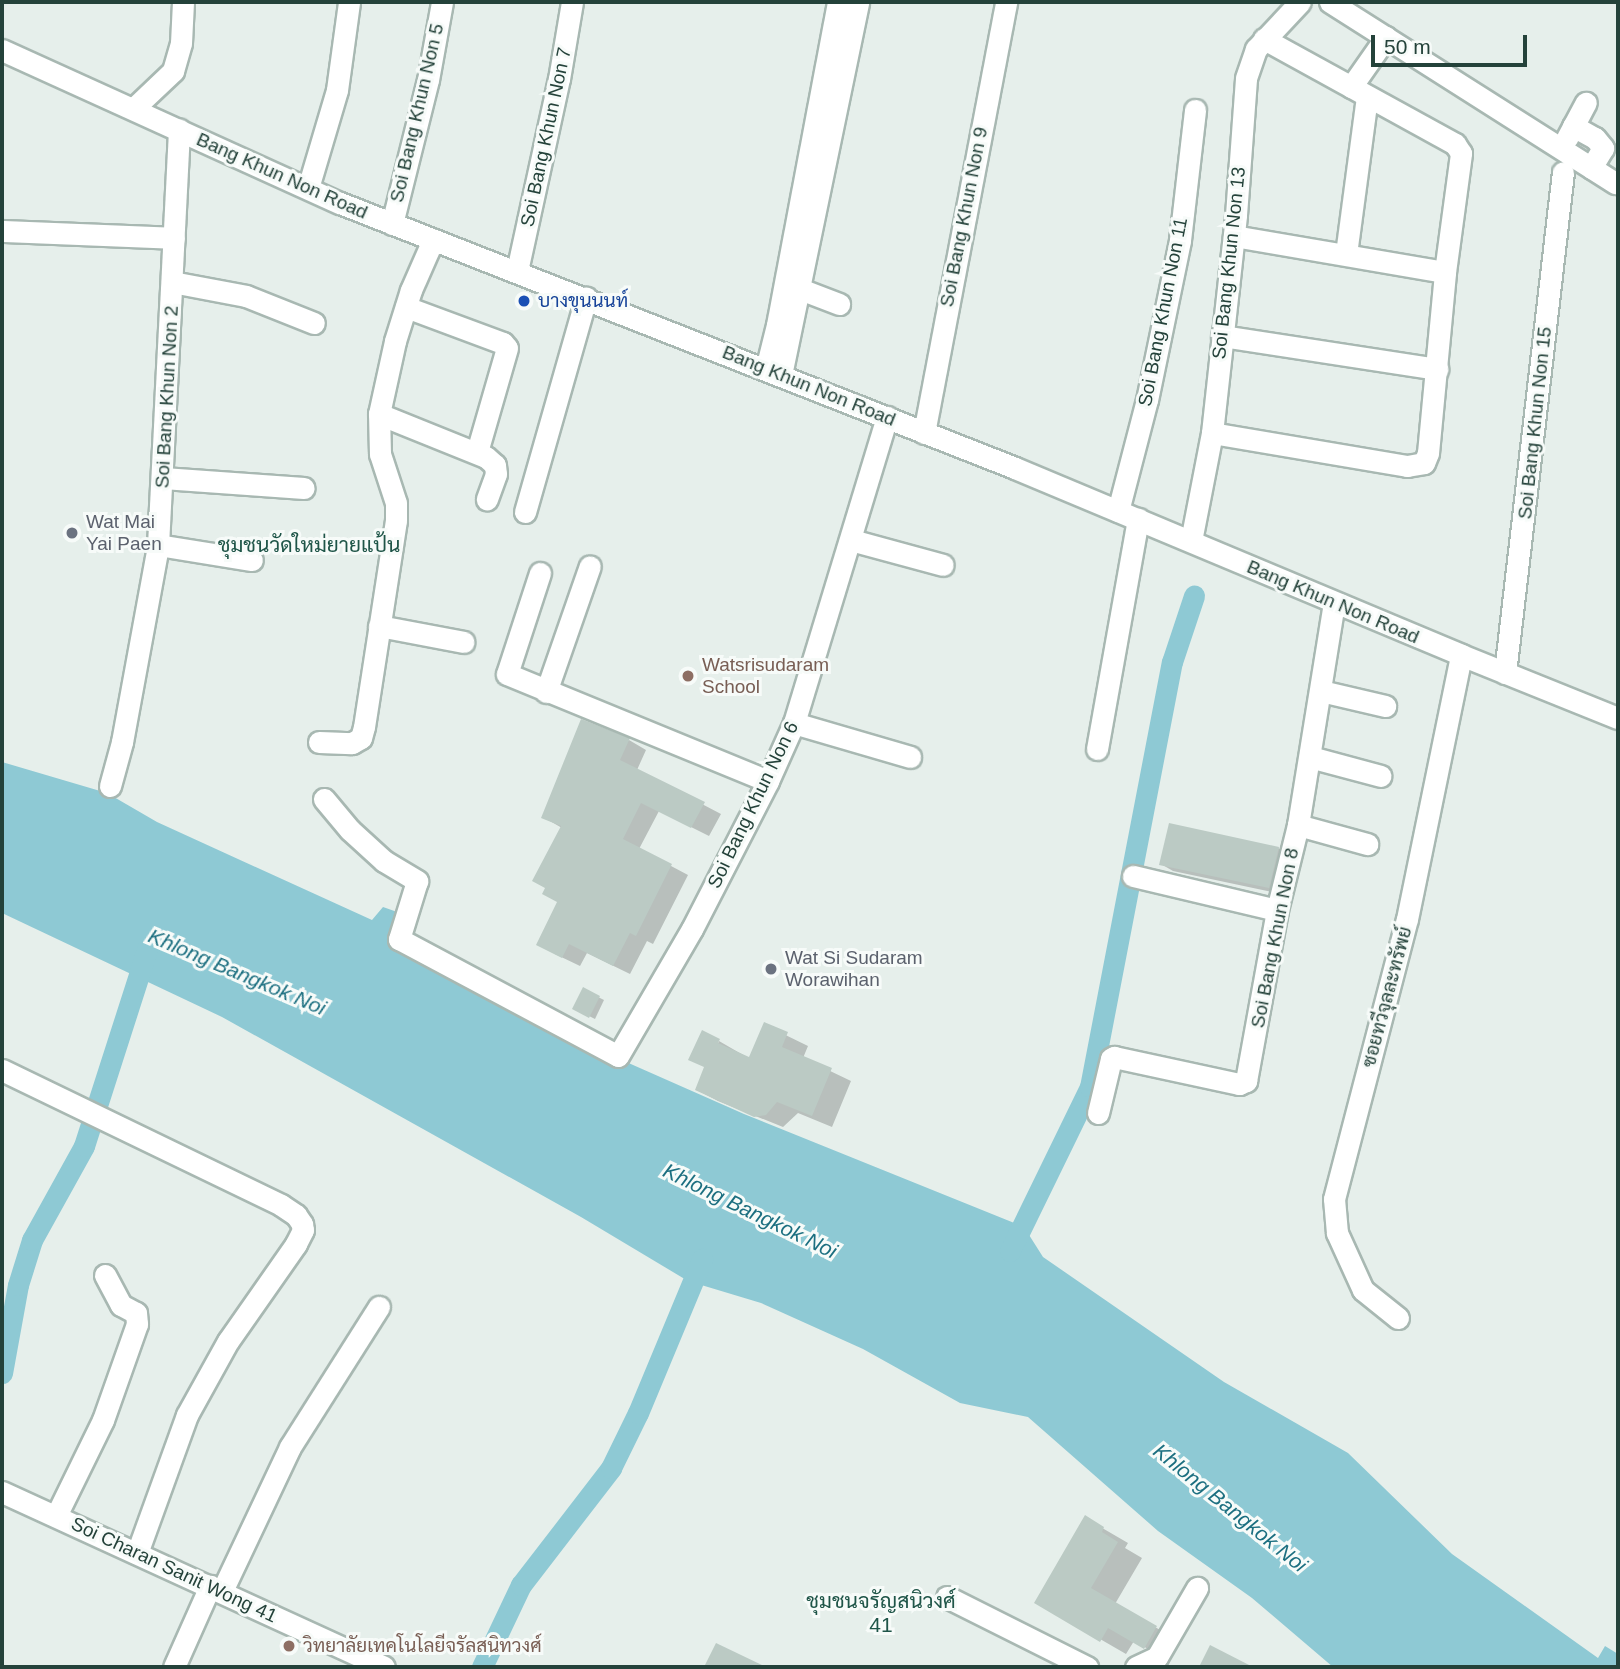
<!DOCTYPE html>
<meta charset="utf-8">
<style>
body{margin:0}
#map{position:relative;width:1620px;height:1669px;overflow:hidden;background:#e6efeb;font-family:Helvetica,Sarabun,sans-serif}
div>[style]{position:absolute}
.water>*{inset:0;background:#8ec9d4}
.shadow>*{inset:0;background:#0003}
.canal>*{height:21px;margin:-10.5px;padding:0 10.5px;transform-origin:10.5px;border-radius:10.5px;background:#8ec9d4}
.building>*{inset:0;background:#bbcac4}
.roads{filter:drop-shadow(2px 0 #a8b8b2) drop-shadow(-2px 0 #a8b8b2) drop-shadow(0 2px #a8b8b2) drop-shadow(0 -2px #a8b8b2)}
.minor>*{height:21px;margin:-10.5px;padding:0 10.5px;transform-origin:10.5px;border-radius:10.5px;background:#fff}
.tertiary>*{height:21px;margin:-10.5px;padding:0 10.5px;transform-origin:10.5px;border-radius:10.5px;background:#fff}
.dots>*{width:19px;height:19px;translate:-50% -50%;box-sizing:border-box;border:4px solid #f7fbf9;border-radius:50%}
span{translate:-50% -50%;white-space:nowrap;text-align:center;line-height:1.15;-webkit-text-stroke:6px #f7fbf9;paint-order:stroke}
.street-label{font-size:19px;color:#24423a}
.transit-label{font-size:19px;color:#164399}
.left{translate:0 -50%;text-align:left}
.worship-label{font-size:19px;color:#5b616d}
.education-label{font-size:19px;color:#785e54}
.neighbourhood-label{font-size:21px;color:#1f5548}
.water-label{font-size:21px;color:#1c6f80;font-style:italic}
.frame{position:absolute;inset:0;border:4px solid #24423a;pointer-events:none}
.scale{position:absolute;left:1371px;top:35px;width:156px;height:32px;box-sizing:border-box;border:4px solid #24423a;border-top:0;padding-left:9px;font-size:21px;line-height:24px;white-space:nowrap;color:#24423a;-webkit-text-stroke:5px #f7fbf9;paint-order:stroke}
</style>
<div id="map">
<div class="water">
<i style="clip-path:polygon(2px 762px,107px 793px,157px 822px,372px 920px,383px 907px,400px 913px,391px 939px,624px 1061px,744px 1114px,1024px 1227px,1043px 1257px,1224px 1382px,1348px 1453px,1452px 1554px,1598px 1658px,1605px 1646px,1618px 1654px,1618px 1667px,1333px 1667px,1252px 1598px,1158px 1531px,1028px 1417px,960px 1403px,863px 1349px,761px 1303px,688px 1281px,581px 1217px,222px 1017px,2px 913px)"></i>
</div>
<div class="shadow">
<i style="clip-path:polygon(629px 740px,646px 750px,637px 770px,721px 814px,709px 836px,659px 811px,639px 849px,688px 875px,653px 944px,647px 941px,630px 974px,587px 953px,580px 966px,555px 954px,562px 828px,543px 817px)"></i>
<i style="clip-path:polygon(1278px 848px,1290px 855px,1281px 894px,1173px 871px,1161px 864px)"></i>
<i style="clip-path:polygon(584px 990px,604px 1000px,595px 1019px,575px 1009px)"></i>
<i style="clip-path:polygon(765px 1025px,808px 1046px,803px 1058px,851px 1081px,832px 1127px,798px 1113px,783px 1127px,718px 1101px,697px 1090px,719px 1041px,750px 1059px)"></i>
<i style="clip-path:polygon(1085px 1518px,1128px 1543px,1125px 1548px,1142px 1558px,1115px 1604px,1181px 1642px,1169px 1661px,1134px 1641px,1126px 1654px,1036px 1602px)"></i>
</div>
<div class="canal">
<i style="left:1010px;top:1251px;width:182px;rotate:-64deg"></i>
<i style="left:1090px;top:1087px;width:433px;rotate:-79.1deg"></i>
<i style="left:1172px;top:662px;width:70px;rotate:-71.6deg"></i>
<i style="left:2px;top:1373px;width:89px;rotate:-79.7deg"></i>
<i style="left:18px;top:1285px;width:47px;rotate:-72.7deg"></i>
<i style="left:32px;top:1240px;width:107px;rotate:-61deg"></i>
<i style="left:84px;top:1146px;width:206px;rotate:-72.2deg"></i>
<i style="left:482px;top:1667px;width:91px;rotate:-64.6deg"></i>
<i style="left:521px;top:1585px;width:148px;rotate:-52.4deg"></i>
<i style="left:611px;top:1468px;width:61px;rotate:-63.9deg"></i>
<i style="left:638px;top:1413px;width:167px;rotate:-67.4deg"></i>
</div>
<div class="building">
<i style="clip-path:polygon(581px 719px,630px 738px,620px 760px,705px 802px,691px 828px,641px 803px,623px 839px,672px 864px,636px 936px,630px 933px,613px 966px,569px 944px,562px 958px,536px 945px,557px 902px,542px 894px,545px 888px,532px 881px,561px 826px,541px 818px)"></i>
<i style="clip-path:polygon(1169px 823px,1279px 847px,1269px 888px,1159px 865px)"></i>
<i style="clip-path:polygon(583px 987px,600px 996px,589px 1018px,572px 1009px)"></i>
<i style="clip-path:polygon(764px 1022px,788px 1032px,782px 1047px,832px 1068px,812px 1116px,777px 1102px,766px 1115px,754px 1117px,695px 1090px,704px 1067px,688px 1060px,702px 1030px,720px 1039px,718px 1043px,749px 1057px)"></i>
<i style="clip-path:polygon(1085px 1515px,1104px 1527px,1102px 1532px,1118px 1542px,1091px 1588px,1157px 1626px,1144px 1649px,1108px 1628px,1100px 1642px,1034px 1603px)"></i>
<i style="clip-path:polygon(716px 1643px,766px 1667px,704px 1667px)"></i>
<i style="clip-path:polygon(1210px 1645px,1253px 1667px,1199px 1667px)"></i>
</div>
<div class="roads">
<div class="minor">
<i style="left:1330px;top:2px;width:338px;rotate:32.4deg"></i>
<i style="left:1351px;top:87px;width:61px;rotate:-55deg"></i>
<i style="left:134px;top:108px;width:54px;rotate:-43.5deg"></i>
<i style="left:173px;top:71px;width:29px;rotate:-74deg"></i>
<i style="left:181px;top:43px;width:41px;rotate:-87.2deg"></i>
<i style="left:1573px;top:126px;width:25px;rotate:29deg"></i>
<i style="left:1595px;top:138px;width:13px;rotate:51deg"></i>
<i style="left:1603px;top:148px;width:23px;rotate:121deg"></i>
<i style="left:1567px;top:138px;width:40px;rotate:-62deg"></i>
<i style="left:308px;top:188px;width:102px;rotate:-73.5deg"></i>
<i style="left:337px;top:90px;width:89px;rotate:-82.2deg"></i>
<i style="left:392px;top:224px;width:148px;rotate:-76deg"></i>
<i style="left:428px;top:80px;width:79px;rotate:-79.8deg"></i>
<i style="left:2px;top:231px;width:172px;rotate:2.3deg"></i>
<i style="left:1234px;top:236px;width:214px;rotate:9.7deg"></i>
<i style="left:1346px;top:254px;width:159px;rotate:-82.4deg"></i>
<i style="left:517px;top:271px;width:197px;rotate:-77.7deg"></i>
<i style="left:559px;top:79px;width:78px;rotate:-80.4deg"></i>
<i style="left:172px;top:282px;width:75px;rotate:10.7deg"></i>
<i style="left:246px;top:296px;width:73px;rotate:21.7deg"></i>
<i style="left:800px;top:289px;width:42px;rotate:21deg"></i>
<i style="left:406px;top:307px;width:103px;rotate:20.4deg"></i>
<i style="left:503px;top:343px;width:6px;rotate:51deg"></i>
<i style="left:507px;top:348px;width:108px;rotate:106.1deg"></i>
<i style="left:1222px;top:336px;width:218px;rotate:8.7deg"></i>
<i style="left:766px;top:369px;width:45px;rotate:-76deg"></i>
<i style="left:777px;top:325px;width:329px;rotate:-79.3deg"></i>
<i style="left:781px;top:375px;width:381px;rotate:-78.3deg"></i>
<i style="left:379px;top:414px;width:115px;rotate:21.9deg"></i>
<i style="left:486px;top:457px;width:12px;rotate:42deg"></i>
<i style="left:495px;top:465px;width:9px;rotate:84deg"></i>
<i style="left:496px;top:474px;width:27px;rotate:110deg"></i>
<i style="left:924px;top:433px;width:439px;rotate:-79.2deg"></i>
<i style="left:1212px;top:433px;width:198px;rotate:9.6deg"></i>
<i style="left:1407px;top:466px;width:17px;rotate:-10deg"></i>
<i style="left:1424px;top:463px;width:11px;rotate:-68deg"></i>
<i style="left:1428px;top:453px;width:182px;rotate:-84.6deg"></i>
<i style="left:1445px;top:272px;width:120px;rotate:-82.3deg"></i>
<i style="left:1461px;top:153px;width:11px;rotate:-124deg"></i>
<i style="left:1455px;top:144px;width:218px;rotate:-151.2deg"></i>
<i style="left:163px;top:478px;width:141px;rotate:4.1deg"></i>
<i style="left:1118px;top:511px;width:115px;rotate:-75.4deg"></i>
<i style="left:1147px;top:400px;width:163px;rotate:-78.3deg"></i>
<i style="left:1180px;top:240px;width:131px;rotate:-83.4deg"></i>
<i style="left:525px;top:512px;width:223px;rotate:-74.1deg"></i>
<i style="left:851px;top:540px;width:95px;rotate:15.2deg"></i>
<i style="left:1191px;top:541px;width:110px;rotate:-79deg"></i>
<i style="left:1212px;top:433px;width:219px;rotate:-83.7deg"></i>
<i style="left:1236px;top:215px;width:137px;rotate:-85.8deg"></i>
<i style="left:1246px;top:78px;width:31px;rotate:-71deg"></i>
<i style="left:1256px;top:49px;width:64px;rotate:-46.9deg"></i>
<i style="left:158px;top:545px;width:95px;rotate:9.1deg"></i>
<i style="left:540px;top:573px;width:106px;rotate:108.1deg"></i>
<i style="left:507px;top:674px;width:282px;rotate:22.3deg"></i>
<i style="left:379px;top:626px;width:86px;rotate:10.7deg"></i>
<i style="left:1505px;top:673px;width:504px;rotate:-83.4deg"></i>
<i style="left:1321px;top:691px;width:66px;rotate:13.2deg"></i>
<i style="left:546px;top:692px;width:133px;rotate:-70.8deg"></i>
<i style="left:794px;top:723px;width:121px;rotate:16.3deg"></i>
<i style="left:319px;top:742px;width:33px;rotate:2deg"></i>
<i style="left:352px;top:743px;width:10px;rotate:-29deg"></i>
<i style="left:361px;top:738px;width:11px;rotate:-75deg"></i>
<i style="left:364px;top:727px;width:209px;rotate:-81.2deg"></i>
<i style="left:396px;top:520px;width:17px;rotate:-90deg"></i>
<i style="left:396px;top:503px;width:52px;rotate:-108.1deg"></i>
<i style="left:380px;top:454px;width:40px;rotate:-91.4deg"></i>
<i style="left:379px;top:414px;width:75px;rotate:-77.6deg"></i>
<i style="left:395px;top:341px;width:53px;rotate:-72.6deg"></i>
<i style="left:411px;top:290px;width:55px;rotate:-66.3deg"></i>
<i style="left:1097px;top:749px;width:234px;rotate:-79.9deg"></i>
<i style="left:1310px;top:757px;width:73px;rotate:15deg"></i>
<i style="left:110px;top:786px;width:46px;rotate:-74.7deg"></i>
<i style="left:122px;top:742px;width:200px;rotate:-79.6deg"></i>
<i style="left:158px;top:545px;width:416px;rotate:-87.1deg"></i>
<i style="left:324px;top:799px;width:40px;rotate:50deg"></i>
<i style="left:350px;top:830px;width:46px;rotate:42.4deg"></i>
<i style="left:384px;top:861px;width:39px;rotate:31deg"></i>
<i style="left:417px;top:881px;width:61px;rotate:107.2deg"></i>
<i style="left:399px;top:939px;width:248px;rotate:28.1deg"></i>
<i style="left:618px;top:1056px;width:147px;rotate:-59.8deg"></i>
<i style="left:692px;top:929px;width:166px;rotate:-62.8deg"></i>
<i style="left:768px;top:781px;width:64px;rotate:-65.9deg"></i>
<i style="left:794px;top:723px;width:320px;rotate:-73.1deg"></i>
<i style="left:1298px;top:825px;width:72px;rotate:15.4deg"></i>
<i style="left:1133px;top:876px;width:148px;rotate:13.3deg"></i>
<i style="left:2px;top:1070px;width:310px;rotate:25.8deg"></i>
<i style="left:281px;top:1205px;width:18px;rotate:34deg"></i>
<i style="left:296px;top:1215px;width:11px;rotate:56deg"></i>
<i style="left:302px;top:1224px;width:6px;rotate:81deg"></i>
<i style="left:303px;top:1230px;width:16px;rotate:117deg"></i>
<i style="left:296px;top:1244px;width:118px;rotate:125deg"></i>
<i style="left:228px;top:1341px;width:85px;rotate:119deg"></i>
<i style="left:187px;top:1415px;width:147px;rotate:109.9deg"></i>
<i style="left:1098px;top:1113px;width:56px;rotate:-76.5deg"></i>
<i style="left:1111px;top:1059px;width:4px;rotate:-34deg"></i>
<i style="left:1114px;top:1057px;width:128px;rotate:12.2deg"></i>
<i style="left:1239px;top:1084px;width:8px;rotate:-23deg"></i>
<i style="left:1246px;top:1081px;width:174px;rotate:-79.7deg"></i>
<i style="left:1277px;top:910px;width:88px;rotate:-76.1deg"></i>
<i style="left:1298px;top:825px;width:225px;rotate:-80.8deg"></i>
<i style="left:1398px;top:1318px;width:45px;rotate:-141.3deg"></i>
<i style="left:1363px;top:1290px;width:63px;rotate:-114.5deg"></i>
<i style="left:1337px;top:1233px;width:34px;rotate:-95deg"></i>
<i style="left:1334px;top:1199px;width:289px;rotate:-75.4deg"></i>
<i style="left:1407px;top:919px;width:269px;rotate:-78.4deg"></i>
<i style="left:2px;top:1492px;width:420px;rotate:24.6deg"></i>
<i style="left:56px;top:1516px;width:107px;rotate:-63.9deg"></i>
<i style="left:103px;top:1420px;width:102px;rotate:-70.5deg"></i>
<i style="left:137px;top:1324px;width:11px;rotate:-95deg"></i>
<i style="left:136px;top:1313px;width:17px;rotate:-152deg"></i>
<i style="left:121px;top:1305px;width:34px;rotate:-118deg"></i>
<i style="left:222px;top:1591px;width:159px;rotate:-64.7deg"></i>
<i style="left:290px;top:1447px;width:166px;rotate:-57.6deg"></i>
<i style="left:947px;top:1597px;width:157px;rotate:26.6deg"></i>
<i style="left:174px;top:1667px;width:89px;rotate:-66deg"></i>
<i style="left:1136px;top:1667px;width:23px;rotate:-25deg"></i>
<i style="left:1157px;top:1657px;width:80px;rotate:-59.9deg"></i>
</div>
<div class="tertiary">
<i style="left:2px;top:50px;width:371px;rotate:24.4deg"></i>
<i style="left:340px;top:203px;width:725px;rotate:21.43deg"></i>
<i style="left:1015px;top:468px;width:484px;rotate:22.7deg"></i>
<i style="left:1461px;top:655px;width:169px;rotate:21.9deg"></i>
</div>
</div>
<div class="dots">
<i style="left:524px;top:301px;background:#1a4fb4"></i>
<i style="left:72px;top:533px;background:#6b7280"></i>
<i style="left:688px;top:676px;background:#8d6e63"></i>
<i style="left:771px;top:969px;background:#6b7280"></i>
<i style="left:289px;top:1646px;background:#8d6e63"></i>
</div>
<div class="street-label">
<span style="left:417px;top:113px;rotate:-77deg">Soi Bang Khun Non 5</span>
<span style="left:546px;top:137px;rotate:-78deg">Soi Bang Khun Non 7</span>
<span style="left:282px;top:176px;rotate:24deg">Bang Khun Non Road</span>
<span style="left:964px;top:217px;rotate:-79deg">Soi Bang Khun Non 9</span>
<span style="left:1229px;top:263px;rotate:-84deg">Soi Bang Khun Non 13</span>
<span style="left:1163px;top:312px;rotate:-79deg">Soi Bang Khun Non 11</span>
<span style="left:809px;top:386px;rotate:22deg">Bang Khun Non Road</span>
<span style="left:167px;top:397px;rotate:-87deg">Soi Bang Khun Non 2</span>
<span style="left:1535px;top:423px;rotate:-84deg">Soi Bang Khun Non 15</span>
<span style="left:1333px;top:602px;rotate:23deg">Bang Khun Non Road</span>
<span style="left:753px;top:805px;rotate:-64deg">Soi Bang Khun Non 6</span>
<span style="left:1275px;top:938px;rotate:-79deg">Soi Bang Khun Non 8</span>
<span style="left:1387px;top:997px;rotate:-75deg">ซอยทวีจุลละทรัพย์</span>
<span style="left:174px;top:1570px;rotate:25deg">Soi Charan Sanit Wong 41</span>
</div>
<div class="transit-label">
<span class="left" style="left:538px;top:301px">บางขุนนนท์</span>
</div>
<div class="worship-label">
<span class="left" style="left:86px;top:533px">Wat Mai<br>Yai Paen</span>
<span class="left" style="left:785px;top:969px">Wat Si Sudaram<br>Worawihan</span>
</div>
<div class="education-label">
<span class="left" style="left:702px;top:676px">Watsrisudaram<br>School</span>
<span class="left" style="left:303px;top:1646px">วิทยาลัยเทคโนโลยีจรัลสนิทวงศ์</span>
</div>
<div class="neighbourhood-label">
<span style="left:309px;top:545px">ชุมชนวัดใหม่ยายแป้น</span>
<span style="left:881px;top:1613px">ชุมชนจรัญสนิวงศ์<br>41</span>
</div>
<div class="water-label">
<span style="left:237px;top:972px;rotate:23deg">Khlong Bangkok Noi</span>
<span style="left:750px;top:1211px;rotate:26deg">Khlong Bangkok Noi</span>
<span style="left:1230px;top:1508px;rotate:39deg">Khlong Bangkok Noi</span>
</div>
<div class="frame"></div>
<div class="scale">50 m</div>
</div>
